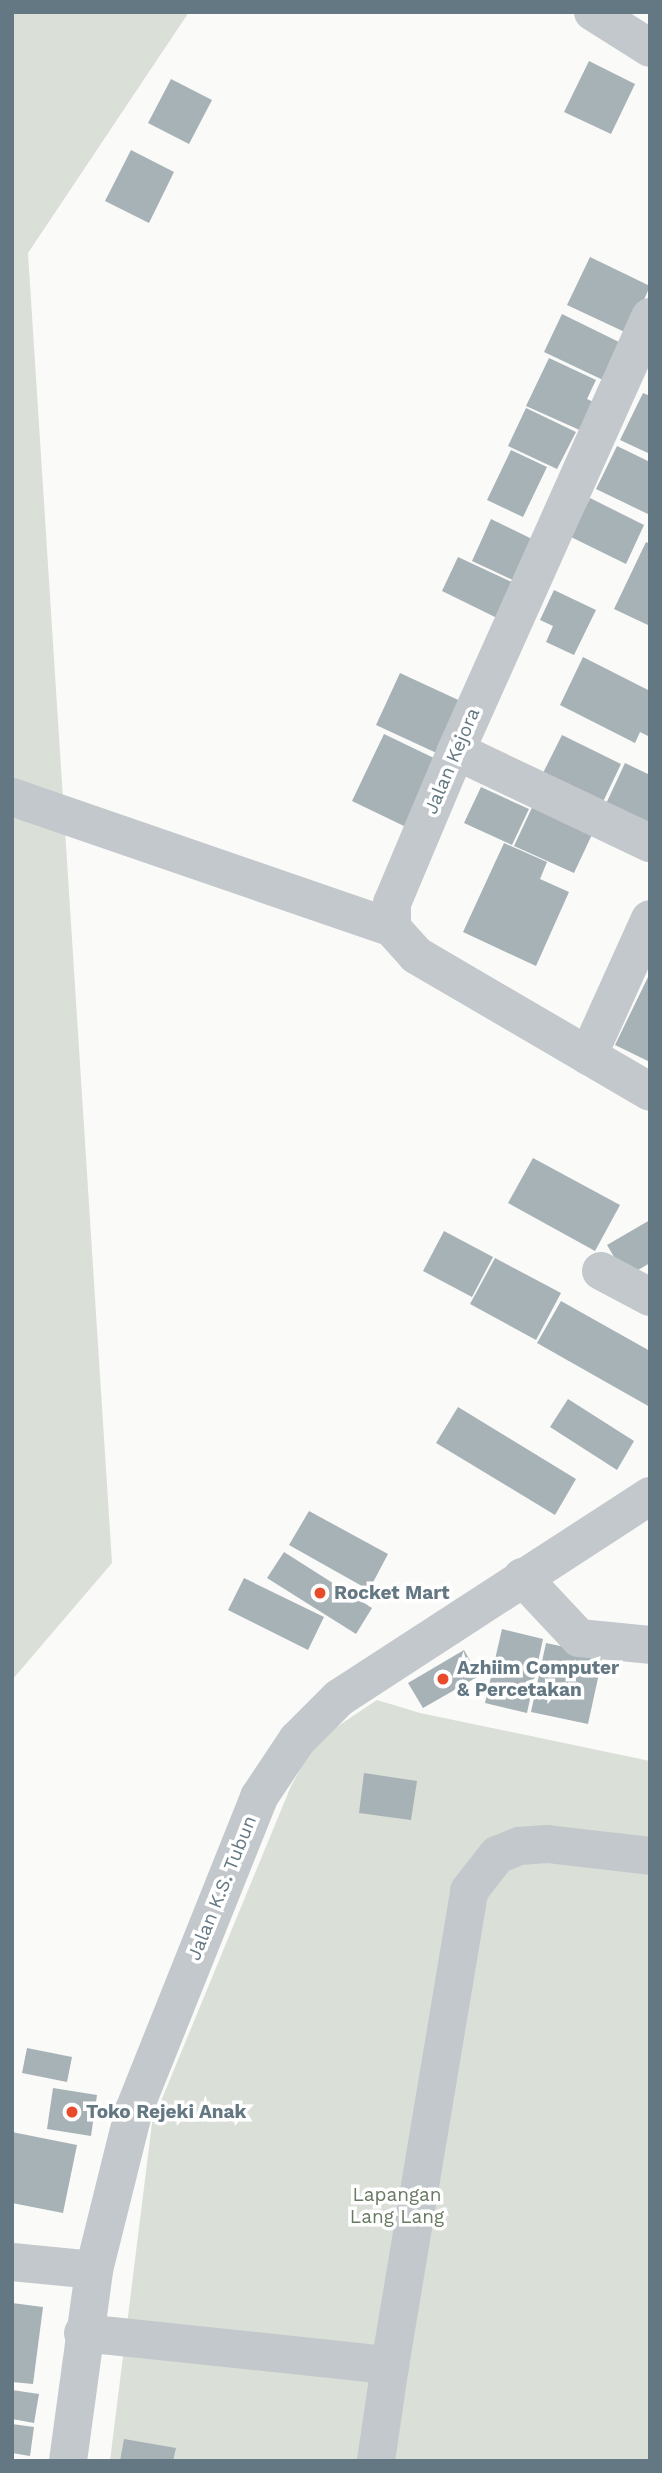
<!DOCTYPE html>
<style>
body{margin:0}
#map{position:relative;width:662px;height:2473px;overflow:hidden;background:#fafaf8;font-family:"Work Sans",sans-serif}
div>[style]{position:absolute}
.green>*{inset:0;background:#dadfd7}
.building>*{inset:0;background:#a7b2b7}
.minor>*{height:38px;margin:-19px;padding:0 19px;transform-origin:19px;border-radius:19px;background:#c3c8cc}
.dots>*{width:19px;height:19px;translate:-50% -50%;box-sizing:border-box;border:4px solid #fff;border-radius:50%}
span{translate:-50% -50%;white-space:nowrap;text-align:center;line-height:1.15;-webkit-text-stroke:7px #fff;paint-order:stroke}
.street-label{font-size:19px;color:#647883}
.poi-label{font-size:19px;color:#647883;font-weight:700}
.left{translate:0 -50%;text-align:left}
.park-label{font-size:19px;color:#697a63}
.frame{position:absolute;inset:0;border:14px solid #647883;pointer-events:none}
</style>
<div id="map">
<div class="green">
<i style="clip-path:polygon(12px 12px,189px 12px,28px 253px,112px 1563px,12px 1680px)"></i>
<i style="clip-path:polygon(377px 1700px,420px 1713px,650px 1761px,650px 2461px,110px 2461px,152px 2123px,291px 1786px,317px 1740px)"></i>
</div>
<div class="building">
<i style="clip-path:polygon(589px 61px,635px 84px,611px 134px,564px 112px)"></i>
<i style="clip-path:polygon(171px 79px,212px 100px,189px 144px,148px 123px)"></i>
<i style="clip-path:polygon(131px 150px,174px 172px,149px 223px,105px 201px)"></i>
<i style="clip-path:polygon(590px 257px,650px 286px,629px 334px,567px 305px)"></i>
<i style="clip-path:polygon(562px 314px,621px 343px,603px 380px,544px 352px)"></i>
<i style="clip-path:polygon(549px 358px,596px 380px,587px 399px,598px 404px,584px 432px,526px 406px)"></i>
<i style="clip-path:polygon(643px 393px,650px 396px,650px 454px,620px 440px)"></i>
<i style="clip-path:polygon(526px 408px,576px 432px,557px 469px,508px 446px)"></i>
<i style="clip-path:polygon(617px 446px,650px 462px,650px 515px,596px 489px)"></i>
<i style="clip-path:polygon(511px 450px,547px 467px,523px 517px,487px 500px)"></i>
<i style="clip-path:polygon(590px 498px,644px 525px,626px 564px,571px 537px)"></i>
<i style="clip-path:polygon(491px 519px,534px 540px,515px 581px,472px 561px)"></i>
<i style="clip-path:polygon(646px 542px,650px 544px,650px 626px,614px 609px)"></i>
<i style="clip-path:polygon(458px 557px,514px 583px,497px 618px,442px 591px)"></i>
<i style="clip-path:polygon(554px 590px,596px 610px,574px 655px,546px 642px,553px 626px,540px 620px)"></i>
<i style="clip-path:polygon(583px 657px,650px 691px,650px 737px,640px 732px,635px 743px,560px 705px)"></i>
<i style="clip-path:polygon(400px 673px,467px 704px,443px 756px,376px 725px)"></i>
<i style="clip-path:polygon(384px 734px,438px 760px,406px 827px,352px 801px)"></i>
<i style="clip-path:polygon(562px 735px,621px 764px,601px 806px,541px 777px)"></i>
<i style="clip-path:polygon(625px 763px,650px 775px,650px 830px,604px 808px)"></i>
<i style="clip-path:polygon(481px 787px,529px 809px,512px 845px,464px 823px)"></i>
<i style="clip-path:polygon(536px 799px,596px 826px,574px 873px,514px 846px)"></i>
<i style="clip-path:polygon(504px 843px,547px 862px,540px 879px,569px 892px,536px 966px,463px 932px)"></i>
<i style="clip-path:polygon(650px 973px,650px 1062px,615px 1045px)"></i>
<i style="clip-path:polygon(533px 1158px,620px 1205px,595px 1251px,508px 1203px)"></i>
<i style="clip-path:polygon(650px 1220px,650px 1263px,626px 1277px,607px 1245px)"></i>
<i style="clip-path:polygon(444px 1231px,493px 1257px,472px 1297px,423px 1271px)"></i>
<i style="clip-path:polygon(495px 1258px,561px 1293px,536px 1340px,470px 1304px)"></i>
<i style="clip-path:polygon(561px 1301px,650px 1351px,650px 1407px,537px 1343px)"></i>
<i style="clip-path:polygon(568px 1399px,634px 1441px,617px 1470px,550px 1427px)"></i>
<i style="clip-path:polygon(458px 1407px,576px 1479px,555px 1515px,436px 1443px)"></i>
<i style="clip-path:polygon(309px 1511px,388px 1554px,369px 1590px,289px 1545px)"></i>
<i style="clip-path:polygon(284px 1552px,372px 1608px,356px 1634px,267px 1578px)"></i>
<i style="clip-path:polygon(244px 1578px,324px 1617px,308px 1650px,228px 1610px)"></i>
<i style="clip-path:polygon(502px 1629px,543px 1639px,527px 1713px,485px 1703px)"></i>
<i style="clip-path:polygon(546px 1643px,603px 1655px,588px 1724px,531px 1712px)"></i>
<i style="clip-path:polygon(464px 1650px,479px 1676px,423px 1708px,408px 1683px)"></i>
<i style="clip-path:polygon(364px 1773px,417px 1781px,411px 1820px,359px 1813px)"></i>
<i style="clip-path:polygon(27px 2048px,72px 2057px,67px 2082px,22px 2073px)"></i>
<i style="clip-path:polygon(53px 2088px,97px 2095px,91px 2136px,47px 2129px)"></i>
<i style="clip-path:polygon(12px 2132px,77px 2145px,63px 2213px,12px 2203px)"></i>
<i style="clip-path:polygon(12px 2303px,43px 2307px,33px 2384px,12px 2382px)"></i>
<i style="clip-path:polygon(12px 2390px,39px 2394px,34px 2423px,12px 2419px)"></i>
<i style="clip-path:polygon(12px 2424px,34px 2427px,30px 2456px,12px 2453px)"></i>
<i style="clip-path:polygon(124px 2439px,176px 2448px,173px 2461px,120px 2461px)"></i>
</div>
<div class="minor">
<i style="left:593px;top:12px;width:67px;rotate:32.3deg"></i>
<i style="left:650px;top:317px;width:475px;rotate:114.1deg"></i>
<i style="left:456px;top:751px;width:165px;rotate:112.8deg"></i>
<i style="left:392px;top:903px;width:25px;rotate:90deg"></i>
<i style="left:392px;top:928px;width:36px;rotate:48deg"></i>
<i style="left:416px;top:955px;width:271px;rotate:30.3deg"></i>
<i style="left:456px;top:751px;width:215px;rotate:25.4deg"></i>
<i style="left:12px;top:797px;width:402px;rotate:19deg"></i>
<i style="left:588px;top:1056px;width:150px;rotate:-65.7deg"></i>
<i style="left:601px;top:1271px;width:55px;rotate:28deg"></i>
<i style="left:522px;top:1577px;width:83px;rotate:46.9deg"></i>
<i style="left:579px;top:1638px;width:71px;rotate:5.6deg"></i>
<i style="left:12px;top:2262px;width:82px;rotate:5.6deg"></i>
<i style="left:83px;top:2333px;width:309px;rotate:6deg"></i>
<i style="left:390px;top:2365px;width:97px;rotate:98.3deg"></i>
<i style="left:390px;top:2365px;width:481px;rotate:-80.5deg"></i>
<i style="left:469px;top:1891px;width:46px;rotate:-52.1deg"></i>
<i style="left:497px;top:1855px;width:24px;rotate:-22deg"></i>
<i style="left:519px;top:1846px;width:28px;rotate:-4deg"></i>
<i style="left:547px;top:1844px;width:104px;rotate:6.6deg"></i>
<i style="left:68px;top:2461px;width:193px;rotate:-82.2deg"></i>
<i style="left:94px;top:2270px;width:165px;rotate:-76deg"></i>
<i style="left:134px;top:2110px;width:337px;rotate:-68.2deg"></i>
<i style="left:259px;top:1797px;width:69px;rotate:-56.3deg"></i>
<i style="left:297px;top:1740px;width:59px;rotate:-45deg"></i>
<i style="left:339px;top:1698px;width:371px;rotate:-33deg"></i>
</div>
<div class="dots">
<i style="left:320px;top:1593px;background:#e84b2a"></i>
<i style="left:443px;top:1679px;background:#e84b2a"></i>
<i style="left:72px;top:2112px;background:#e84b2a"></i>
</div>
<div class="street-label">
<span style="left:452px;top:761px;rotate:-67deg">Jalan Kejora</span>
<span style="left:222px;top:1888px;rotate:-68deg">Jalan K.S. Tubun</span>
</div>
<div class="poi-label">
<span class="left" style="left:334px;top:1593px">Rocket Mart</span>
<span class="left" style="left:457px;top:1679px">Azhiim Computer<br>&amp; Percetakan</span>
<span class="left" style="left:86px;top:2112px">Toko Rejeki Anak</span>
</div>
<div class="park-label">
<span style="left:397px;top:2206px">Lapangan<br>Lang Lang</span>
</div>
<div class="frame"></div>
</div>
